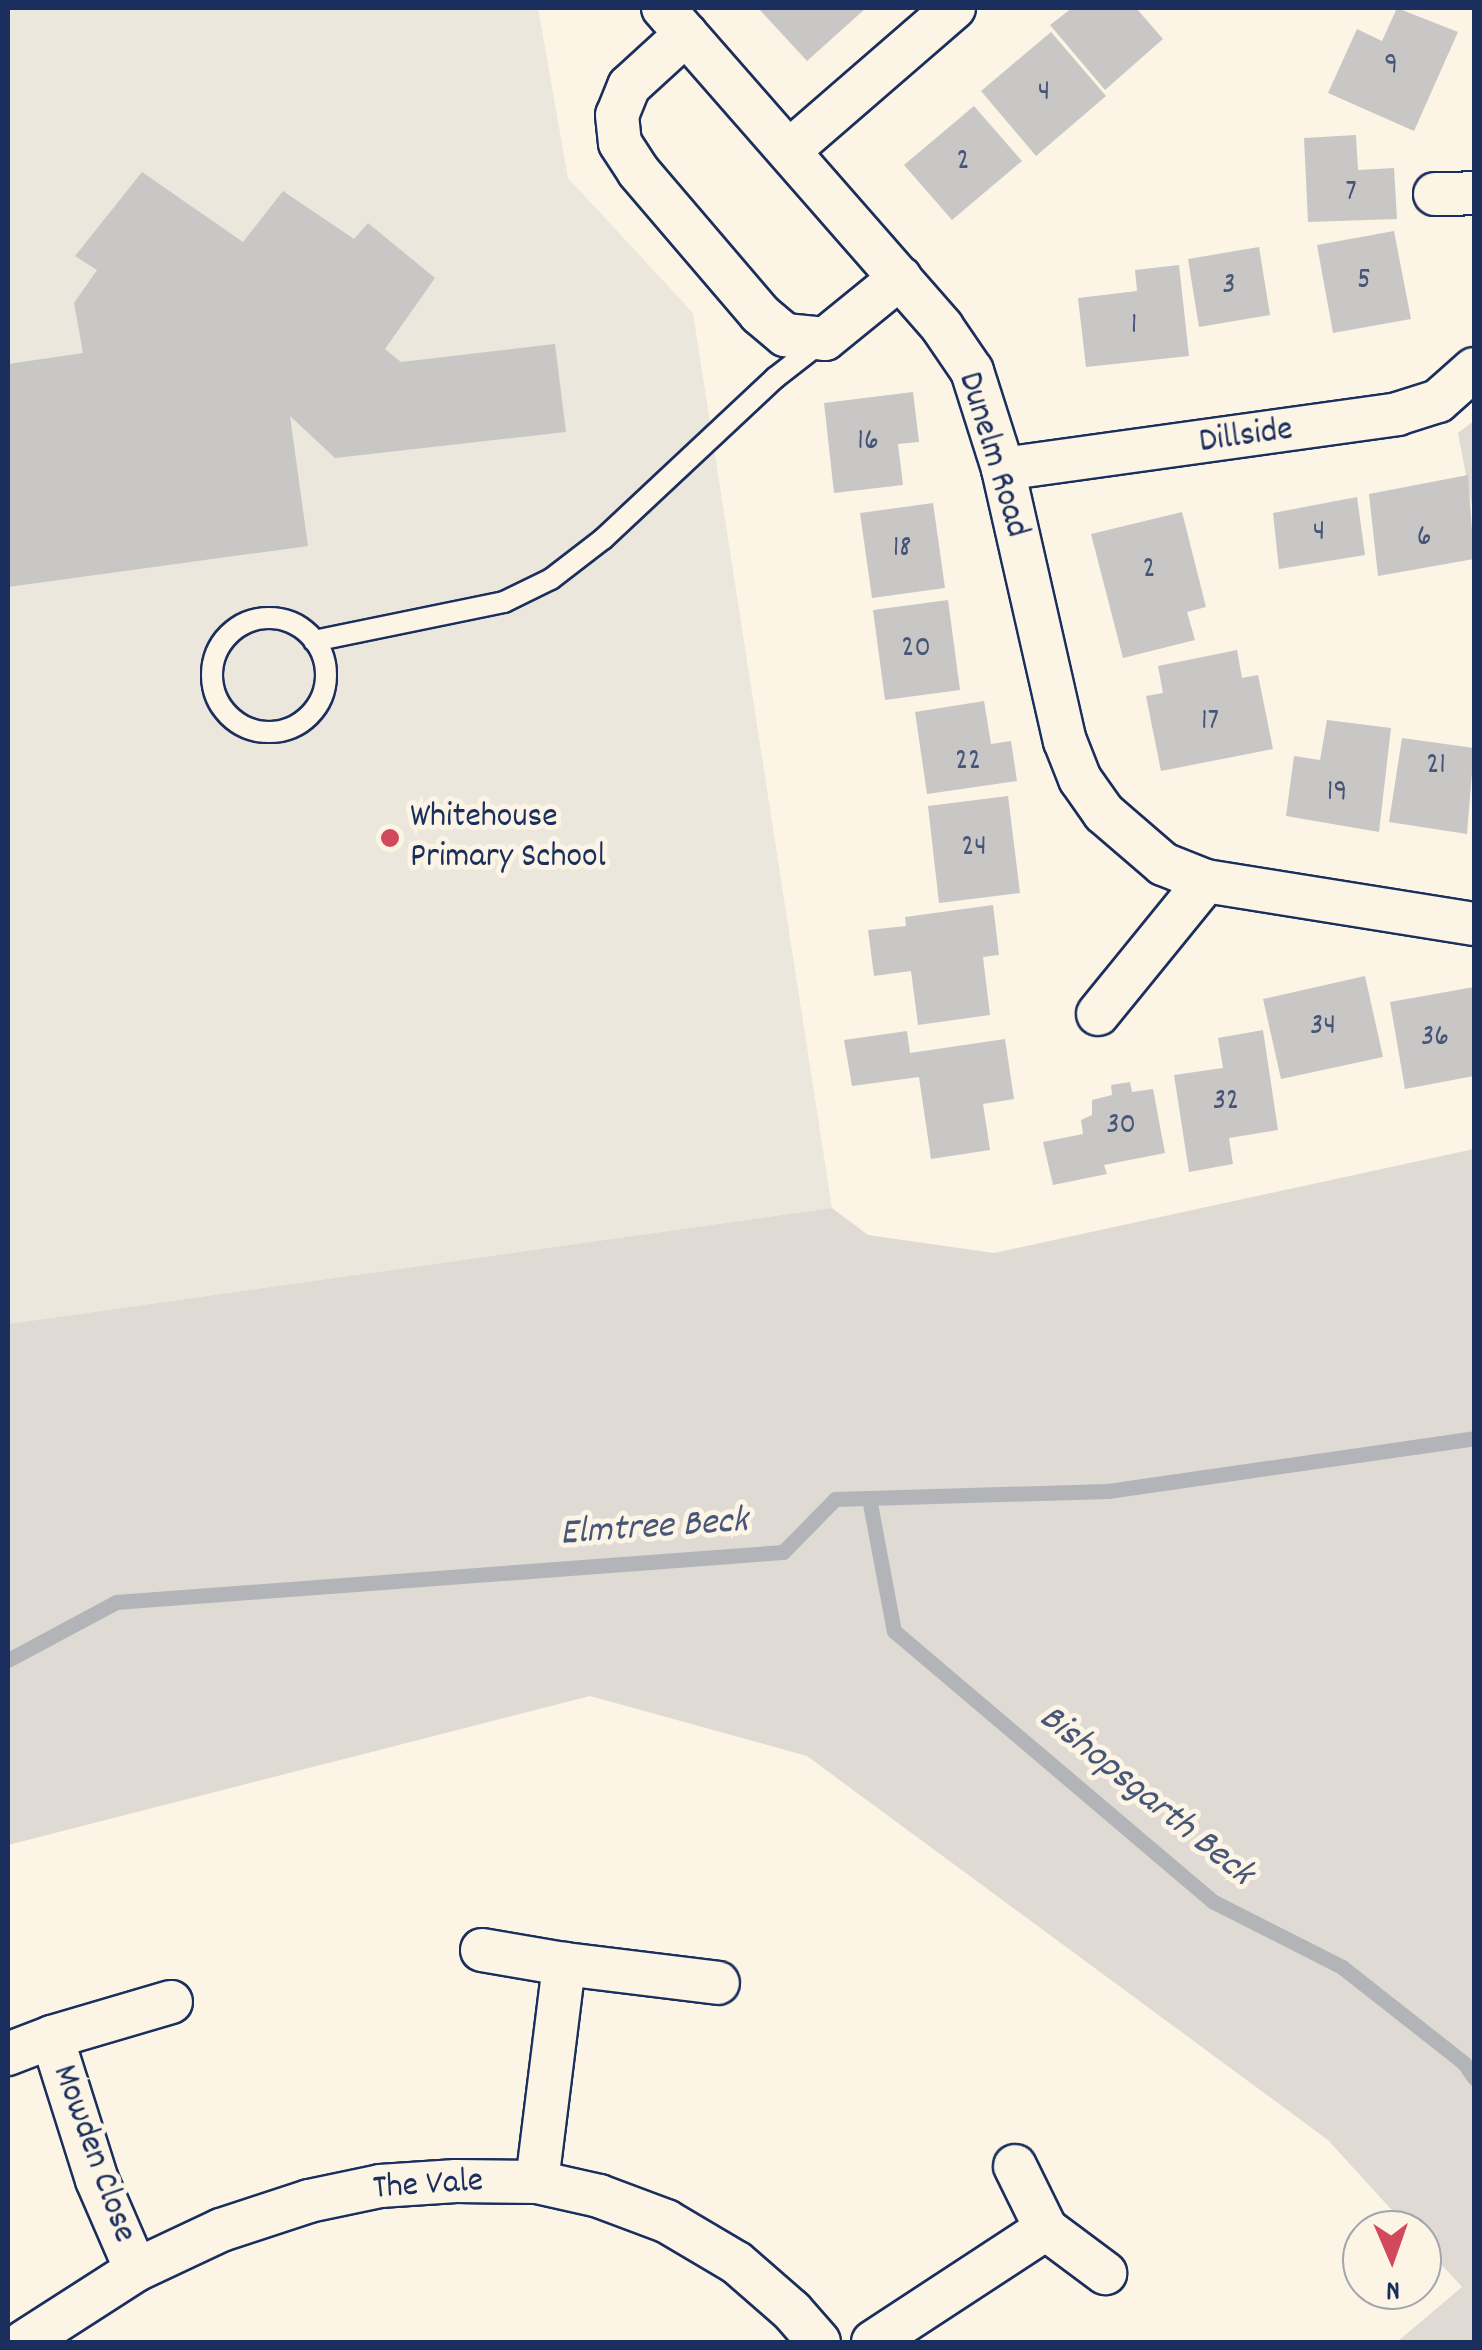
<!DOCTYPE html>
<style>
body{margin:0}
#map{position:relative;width:1482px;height:2350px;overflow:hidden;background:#fcf5e5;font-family:Dekko,sans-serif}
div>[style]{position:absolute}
.built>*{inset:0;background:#ece7dc}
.green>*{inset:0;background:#dfdbd4}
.stream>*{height:15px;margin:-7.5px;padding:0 7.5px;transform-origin:7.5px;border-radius:7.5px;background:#b2b4b8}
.building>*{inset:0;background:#c8c7c6}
.roads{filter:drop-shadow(2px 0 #1b2f5e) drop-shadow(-2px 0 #1b2f5e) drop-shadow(0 2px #1b2f5e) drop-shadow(0 -2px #1b2f5e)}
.lane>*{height:20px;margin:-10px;padding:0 10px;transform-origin:10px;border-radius:10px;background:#fcf5e5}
.lane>.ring{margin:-10px;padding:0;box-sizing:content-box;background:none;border:20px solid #fcf5e5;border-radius:50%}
.street>*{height:42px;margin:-21px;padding:0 21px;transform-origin:21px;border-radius:21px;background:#fcf5e5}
.dots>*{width:28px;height:28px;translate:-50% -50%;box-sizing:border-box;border:5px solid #fcf5e5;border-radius:50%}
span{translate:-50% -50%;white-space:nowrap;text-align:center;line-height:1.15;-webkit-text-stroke:10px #fcf5e5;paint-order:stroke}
.number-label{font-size:30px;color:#465578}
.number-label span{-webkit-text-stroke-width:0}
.street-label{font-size:35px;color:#1b2f5e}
.poi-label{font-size:35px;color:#1b2f5e}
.left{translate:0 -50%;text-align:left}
.water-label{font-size:38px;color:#485779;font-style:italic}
.frame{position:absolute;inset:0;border:10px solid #1b2f5e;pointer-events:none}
.north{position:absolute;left:1342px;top:2210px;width:100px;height:100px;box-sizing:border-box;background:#fcf5e5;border:2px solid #a2a6af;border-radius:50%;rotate:178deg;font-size:28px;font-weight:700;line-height:40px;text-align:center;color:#1b2f5e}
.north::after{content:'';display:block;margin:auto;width:35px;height:45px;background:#d1495b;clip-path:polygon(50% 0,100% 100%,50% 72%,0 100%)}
</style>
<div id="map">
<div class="built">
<i style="clip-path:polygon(8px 8px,538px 8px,568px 178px,693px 313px,832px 1208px,8px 1324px)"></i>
</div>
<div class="green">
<i style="clip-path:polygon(1474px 421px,1474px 517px,1458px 433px)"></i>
<i style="clip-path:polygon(1474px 1149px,1474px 2342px,1397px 2342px,1462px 2287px,1422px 2243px,1422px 2230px,1410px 2230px,1328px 2140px,807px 1756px,590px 1696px,8px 1845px,8px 1324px,832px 1208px,868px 1235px,994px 1253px)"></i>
</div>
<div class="stream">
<i style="left:869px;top:1498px;width:135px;rotate:79.4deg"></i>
<i style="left:894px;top:1631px;width:417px;rotate:40.3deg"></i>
<i style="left:1212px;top:1901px;width:146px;rotate:26.9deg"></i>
<i style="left:1342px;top:1967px;width:155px;rotate:38.2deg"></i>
<i style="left:1464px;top:2063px;width:18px;rotate:56deg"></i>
<i style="left:8px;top:1660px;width:123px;rotate:-28.2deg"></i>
<i style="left:116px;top:1602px;width:669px;rotate:-4.29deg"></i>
<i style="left:783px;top:1552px;width:74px;rotate:-45.5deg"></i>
<i style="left:835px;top:1499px;width:273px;rotate:-1.7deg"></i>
<i style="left:1108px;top:1491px;width:370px;rotate:-8.2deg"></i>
</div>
<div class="building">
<i style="clip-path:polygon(758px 8px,866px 8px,807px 61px)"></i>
<i style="clip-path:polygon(1072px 8px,1136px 8px,1163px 39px,1105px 90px,1050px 25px)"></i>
<i style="clip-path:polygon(1397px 8px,1458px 32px,1414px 131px,1328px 93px,1357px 29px,1382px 41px)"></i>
<i style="clip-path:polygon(1051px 32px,1106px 96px,1036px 156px,981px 91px)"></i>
<i style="clip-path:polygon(974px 106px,1022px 161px,952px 220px,904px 165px)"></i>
<i style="clip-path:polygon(1356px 135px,1358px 170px,1394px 168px,1397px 219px,1308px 222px,1304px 138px)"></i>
<i style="clip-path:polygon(142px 172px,243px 242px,283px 191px,354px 239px,368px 223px,435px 278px,385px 349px,401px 362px,555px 344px,566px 432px,335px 458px,290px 416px,308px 546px,8px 587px,8px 364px,83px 353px,74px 303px,97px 270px,75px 256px)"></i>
<i style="clip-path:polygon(1394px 231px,1411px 319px,1333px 333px,1317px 245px)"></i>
<i style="clip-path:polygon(1259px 247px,1270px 315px,1199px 327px,1188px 259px)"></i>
<i style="clip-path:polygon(1179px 265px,1189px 356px,1086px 367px,1078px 298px,1137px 291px,1135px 270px)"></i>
<i style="clip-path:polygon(913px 392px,919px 442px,898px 444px,903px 485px,834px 493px,824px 403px)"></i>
<i style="clip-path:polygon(1468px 475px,1474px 559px,1378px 576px,1369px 494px)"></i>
<i style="clip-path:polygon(1357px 497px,1365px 555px,1279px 569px,1273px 513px)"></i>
<i style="clip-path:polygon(933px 503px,945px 588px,872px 598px,860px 513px)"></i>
<i style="clip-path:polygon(1182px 512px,1206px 607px,1187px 612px,1195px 640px,1123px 658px,1091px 534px)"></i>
<i style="clip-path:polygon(948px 600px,960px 690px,885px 700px,873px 610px)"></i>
<i style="clip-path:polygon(1237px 650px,1242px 678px,1258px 675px,1273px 749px,1161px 771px,1146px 696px,1163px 693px,1158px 666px)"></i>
<i style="clip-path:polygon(984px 701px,991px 744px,1011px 741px,1017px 781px,927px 794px,915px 712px)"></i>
<i style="clip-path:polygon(1327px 720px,1391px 728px,1379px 832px,1286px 816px,1294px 756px,1320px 760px)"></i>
<i style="clip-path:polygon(1402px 738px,1474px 748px,1467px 834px,1389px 822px)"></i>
<i style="clip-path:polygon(1008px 796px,1020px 893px,939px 903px,928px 806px)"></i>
<i style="clip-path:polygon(993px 905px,999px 955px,983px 957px,990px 1015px,918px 1025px,911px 971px,874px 976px,868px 930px,906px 926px,905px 917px)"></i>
<i style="clip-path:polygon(1365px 976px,1383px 1057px,1281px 1079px,1263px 999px)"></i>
<i style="clip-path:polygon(1474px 987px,1474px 1076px,1405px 1089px,1390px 1002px)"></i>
<i style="clip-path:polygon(1263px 1030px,1278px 1130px,1229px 1138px,1233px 1164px,1189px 1172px,1174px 1075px,1223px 1068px,1218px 1038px)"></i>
<i style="clip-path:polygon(907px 1031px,910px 1053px,1005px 1039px,1014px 1099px,983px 1104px,990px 1150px,931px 1159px,919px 1077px,852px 1086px,844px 1040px)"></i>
<i style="clip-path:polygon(1130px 1082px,1132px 1092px,1153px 1089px,1165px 1153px,1104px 1165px,1107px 1174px,1053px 1185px,1043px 1142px,1083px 1134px,1081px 1120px,1092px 1115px,1092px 1100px,1112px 1095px,1111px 1085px)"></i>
</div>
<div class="roads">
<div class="lane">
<i class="ring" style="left:212px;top:618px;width:94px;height:94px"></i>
<i style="left:314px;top:641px;width:194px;rotate:-11.6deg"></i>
<i style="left:504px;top:602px;width:52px;rotate:-26.1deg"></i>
<i style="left:551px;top:579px;width:66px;rotate:-37.6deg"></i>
<i style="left:603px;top:539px;width:236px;rotate:-43.1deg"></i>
<i style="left:775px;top:378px;width:57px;rotate:-37.9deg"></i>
</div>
<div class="street">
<i style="left:663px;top:8px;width:424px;rotate:48.8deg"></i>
<i style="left:942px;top:327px;width:53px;rotate:55.7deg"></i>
<i style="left:972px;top:371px;width:103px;rotate:72.4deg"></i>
<i style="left:1003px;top:469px;width:279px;rotate:77.2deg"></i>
<i style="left:1065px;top:741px;width:41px;rotate:68.5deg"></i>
<i style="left:1080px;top:779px;width:42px;rotate:54.8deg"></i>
<i style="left:1104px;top:813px;width:78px;rotate:40.8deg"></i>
<i style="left:1163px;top:864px;width:46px;rotate:21.6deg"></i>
<i style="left:1206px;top:881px;width:271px;rotate:9.1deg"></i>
<i style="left:686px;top:34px;width:77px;rotate:137.6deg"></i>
<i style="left:629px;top:86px;width:31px;rotate:112deg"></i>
<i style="left:617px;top:115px;width:28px;rotate:84deg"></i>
<i style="left:620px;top:143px;width:33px;rotate:57deg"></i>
<i style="left:638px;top:171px;width:188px;rotate:49.5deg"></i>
<i style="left:760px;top:314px;width:33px;rotate:40deg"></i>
<i style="left:785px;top:335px;width:40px;rotate:5.7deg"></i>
<i style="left:825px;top:339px;width:97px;rotate:-39.1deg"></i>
<i style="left:790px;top:150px;width:217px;rotate:-40.9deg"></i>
<i style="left:1435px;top:194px;width:39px;rotate:-1deg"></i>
<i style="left:1003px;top:469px;width:398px;rotate:-7.9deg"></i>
<i style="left:1397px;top:414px;width:43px;rotate:-17.6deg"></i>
<i style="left:1438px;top:401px;width:48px;rotate:-41.6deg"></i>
<i style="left:1098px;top:1014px;width:171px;rotate:-50.9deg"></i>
<i style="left:482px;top:1950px;width:83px;rotate:9.7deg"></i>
<i style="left:8px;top:2054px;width:47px;rotate:-21.1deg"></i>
<i style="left:1015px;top:2166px;width:70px;rotate:63.8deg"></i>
<i style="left:537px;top:2182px;width:220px;rotate:-82.9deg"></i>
<i style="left:564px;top:1964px;width:155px;rotate:7deg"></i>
<i style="left:136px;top:2270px;width:98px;rotate:-113.4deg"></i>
<i style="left:97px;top:2180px;width:150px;rotate:-107.5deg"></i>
<i style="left:52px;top:2037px;width:124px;rotate:-16.4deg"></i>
<i style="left:24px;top:2342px;width:133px;rotate:-32.7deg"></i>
<i style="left:136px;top:2270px;width:94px;rotate:-25.2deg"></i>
<i style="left:221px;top:2230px;width:93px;rotate:-18.2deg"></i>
<i style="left:309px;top:2201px;width:73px;rotate:-11.9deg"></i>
<i style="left:380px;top:2186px;width:76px;rotate:-3.8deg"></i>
<i style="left:456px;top:2181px;width:81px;rotate:0.7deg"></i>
<i style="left:537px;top:2182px;width:64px;rotate:12.7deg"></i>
<i style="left:599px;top:2196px;width:72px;rotate:20.5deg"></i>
<i style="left:666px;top:2221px;width:82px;rotate:30.6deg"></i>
<i style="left:737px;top:2263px;width:73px;rotate:41.1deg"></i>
<i style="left:792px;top:2311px;width:41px;rotate:48.9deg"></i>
<i style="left:873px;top:2342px;width:207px;rotate:-33.2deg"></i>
<i style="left:1046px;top:2229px;width:74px;rotate:36.7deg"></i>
</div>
</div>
<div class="dots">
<i style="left:390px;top:838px;background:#d1495b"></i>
</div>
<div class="number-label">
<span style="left:1391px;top:67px">9</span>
<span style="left:1044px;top:94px">4</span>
<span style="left:963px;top:163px">2</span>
<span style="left:1351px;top:194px">7</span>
<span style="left:1364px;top:282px">5</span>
<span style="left:1229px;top:287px">3</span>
<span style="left:1134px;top:327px">1</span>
<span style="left:868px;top:443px">16</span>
<span style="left:1319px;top:534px">4</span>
<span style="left:1424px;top:539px">6</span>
<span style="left:902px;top:550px">18</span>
<span style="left:1149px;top:571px">2</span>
<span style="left:916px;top:650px">20</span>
<span style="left:1210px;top:723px">17</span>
<span style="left:968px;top:763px">22</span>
<span style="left:1436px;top:767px">21</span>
<span style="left:1337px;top:794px">19</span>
<span style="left:974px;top:849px">24</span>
<span style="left:1323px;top:1028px">34</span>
<span style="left:1435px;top:1039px">36</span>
<span style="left:1226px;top:1103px">32</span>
<span style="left:1121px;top:1127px">30</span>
</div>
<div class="street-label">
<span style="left:1246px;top:437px;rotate:-8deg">Dillside</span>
<span style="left:992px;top:455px;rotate:73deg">Dunelm Road</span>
<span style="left:93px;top:2154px;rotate:70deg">Mowden Close</span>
<span style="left:428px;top:2186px;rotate:-4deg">The Vale</span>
</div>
<div class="poi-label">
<span class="left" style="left:410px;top:838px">Whitehouse<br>Primary School</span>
</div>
<div class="water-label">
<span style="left:654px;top:1529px;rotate:-4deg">Elmtree Beck</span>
<span style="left:1145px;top:1797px;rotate:39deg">Bishopsgarth Beck</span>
</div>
<div class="frame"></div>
<div class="north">N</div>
</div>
